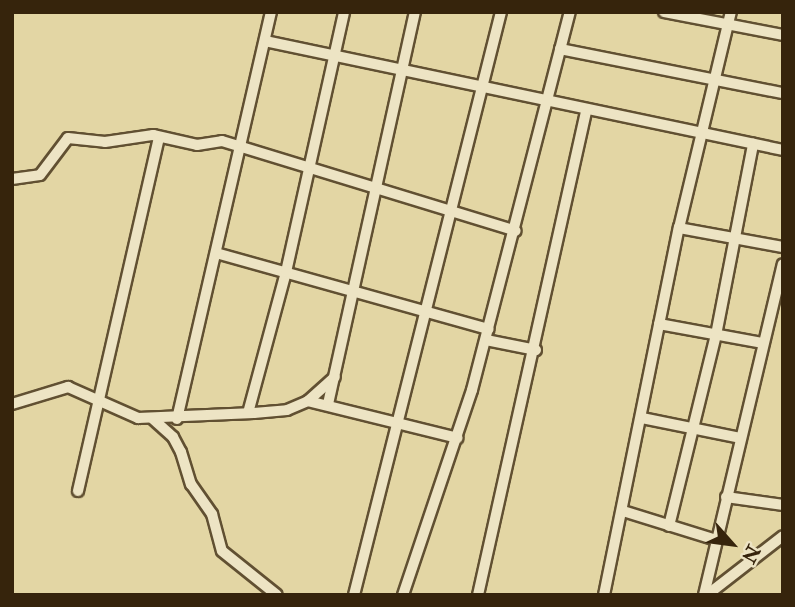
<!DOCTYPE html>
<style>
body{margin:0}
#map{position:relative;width:795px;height:607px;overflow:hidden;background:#e3d6a4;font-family:"IM FELL Double Pica",serif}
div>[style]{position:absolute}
.roads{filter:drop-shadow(2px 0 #615032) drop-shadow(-2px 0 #615032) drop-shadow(0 2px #615032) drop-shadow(0 -2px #615032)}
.minor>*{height:10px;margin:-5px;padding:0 5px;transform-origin:5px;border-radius:5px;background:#ede4c4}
span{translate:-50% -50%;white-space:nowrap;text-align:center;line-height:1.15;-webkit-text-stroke:7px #ede4c4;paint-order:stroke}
.frame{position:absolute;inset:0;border:14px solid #36240c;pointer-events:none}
.north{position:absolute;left:697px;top:509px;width:70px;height:70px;-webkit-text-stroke:5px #ede4c4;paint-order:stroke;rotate:118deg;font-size:19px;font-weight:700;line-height:28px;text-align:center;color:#36240c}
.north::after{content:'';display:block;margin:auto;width:24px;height:32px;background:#36240c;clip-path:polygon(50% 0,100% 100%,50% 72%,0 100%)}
</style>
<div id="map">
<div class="roads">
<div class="minor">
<i style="left:664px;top:12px;width:121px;rotate:10.9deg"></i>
<i style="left:265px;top:41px;width:529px;rotate:11.88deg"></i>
<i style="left:560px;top:49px;width:227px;rotate:11.2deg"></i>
<i style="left:12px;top:179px;width:28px;rotate:-8deg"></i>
<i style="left:40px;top:175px;width:46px;rotate:-52.9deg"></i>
<i style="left:68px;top:138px;width:37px;rotate:6deg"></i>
<i style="left:105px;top:142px;width:49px;rotate:-8.3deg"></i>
<i style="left:153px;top:135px;width:45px;rotate:12.8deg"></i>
<i style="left:197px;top:145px;width:25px;rotate:-9deg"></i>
<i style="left:222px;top:141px;width:307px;rotate:17deg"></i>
<i style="left:679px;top:228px;width:106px;rotate:10.4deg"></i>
<i style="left:216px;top:253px;width:283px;rotate:15.6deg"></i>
<i style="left:659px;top:324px;width:106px;rotate:10.4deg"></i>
<i style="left:486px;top:340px;width:51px;rotate:11.3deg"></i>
<i style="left:308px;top:401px;width:154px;rotate:13.9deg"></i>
<i style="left:12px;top:404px;width:59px;rotate:-16.9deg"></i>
<i style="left:68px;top:387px;width:77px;rotate:23.9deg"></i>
<i style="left:138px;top:418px;width:116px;rotate:-2.5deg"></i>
<i style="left:254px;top:413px;width:33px;rotate:-5deg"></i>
<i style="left:287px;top:410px;width:23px;rotate:-23deg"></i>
<i style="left:308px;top:401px;width:36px;rotate:-42deg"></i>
<i style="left:328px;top:404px;width:402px;rotate:-77.5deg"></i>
<i style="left:248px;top:413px;width:146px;rotate:-74.9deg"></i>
<i style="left:286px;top:272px;width:266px;rotate:-77.4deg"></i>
<i style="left:642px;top:418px;width:100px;rotate:11.5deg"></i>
<i style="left:153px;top:419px;width:27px;rotate:42deg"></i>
<i style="left:173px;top:437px;width:17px;rotate:62deg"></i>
<i style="left:181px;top:452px;width:34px;rotate:73deg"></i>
<i style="left:191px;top:484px;width:37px;rotate:55deg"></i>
<i style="left:212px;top:514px;width:38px;rotate:75deg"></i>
<i style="left:222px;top:551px;width:70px;rotate:38.7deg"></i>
<i style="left:177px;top:419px;width:418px;rotate:-77deg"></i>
<i style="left:78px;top:491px;width:363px;rotate:-77.1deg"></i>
<i style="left:726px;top:497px;width:58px;rotate:8deg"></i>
<i style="left:623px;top:511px;width:97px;rotate:17.3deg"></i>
<i style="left:669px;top:526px;width:197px;rotate:-76.2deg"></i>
<i style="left:716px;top:335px;width:195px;rotate:-79deg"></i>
<i style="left:354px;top:595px;width:601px;rotate:-75.85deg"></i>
<i style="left:403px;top:595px;width:216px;rotate:-71.4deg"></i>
<i style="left:472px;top:390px;width:390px;rotate:-75.5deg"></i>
<i style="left:478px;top:595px;width:495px;rotate:-77.4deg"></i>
<i style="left:604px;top:595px;width:375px;rotate:-78.5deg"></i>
<i style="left:679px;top:228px;width:222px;rotate:-76.5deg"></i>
<i style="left:704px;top:595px;width:340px;rotate:-76.6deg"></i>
<i style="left:707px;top:595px;width:96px;rotate:-37.8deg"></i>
</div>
</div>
<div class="frame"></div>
<div class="north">N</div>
</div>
